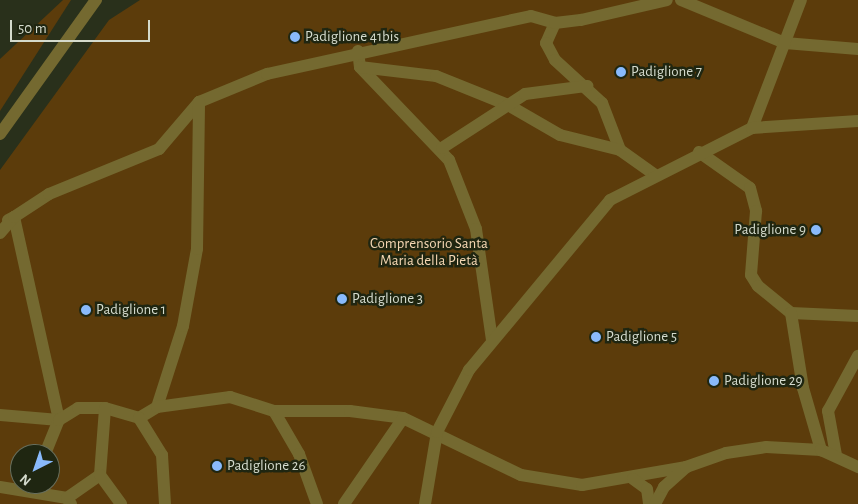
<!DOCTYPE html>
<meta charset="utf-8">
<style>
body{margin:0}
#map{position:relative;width:858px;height:504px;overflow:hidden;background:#29301b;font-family:"Alegreya Sans",sans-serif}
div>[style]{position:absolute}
.green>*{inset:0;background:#5c3c0b}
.minor>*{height:12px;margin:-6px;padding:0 6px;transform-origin:6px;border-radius:6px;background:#746930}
.dots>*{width:14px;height:14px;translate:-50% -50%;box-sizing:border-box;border:2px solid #1f2611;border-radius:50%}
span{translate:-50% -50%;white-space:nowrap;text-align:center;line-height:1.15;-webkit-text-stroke:5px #1f2611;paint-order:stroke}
.poi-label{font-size:15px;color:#d4dacc}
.left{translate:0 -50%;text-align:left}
.right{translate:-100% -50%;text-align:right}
.park-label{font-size:15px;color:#f4d6b2}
.north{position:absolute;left:10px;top:444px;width:50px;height:50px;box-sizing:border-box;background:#1f2611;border:1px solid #676e5c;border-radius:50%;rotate:221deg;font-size:14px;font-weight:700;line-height:20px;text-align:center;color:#d4dacc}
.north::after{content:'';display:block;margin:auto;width:18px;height:22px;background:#89bafc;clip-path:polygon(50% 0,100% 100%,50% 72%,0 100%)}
.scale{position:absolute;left:10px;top:20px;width:140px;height:22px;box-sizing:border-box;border:2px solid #d4dacc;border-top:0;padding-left:6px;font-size:15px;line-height:18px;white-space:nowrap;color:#d4dacc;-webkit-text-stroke:4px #1f2611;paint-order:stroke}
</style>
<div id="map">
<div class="green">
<i style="clip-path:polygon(63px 0,71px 0,0 111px,0 59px)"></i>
<i style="clip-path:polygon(evenodd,140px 0,858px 0,858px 504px,0 504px,0 170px,109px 20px,140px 0,20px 454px,50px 454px,50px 484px,20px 484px,20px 454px)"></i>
</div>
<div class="minor">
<i style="left:681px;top:0;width:113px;rotate:22.5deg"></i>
<i style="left:785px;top:43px;width:73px;rotate:4.7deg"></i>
<i style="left:555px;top:23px;width:22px;rotate:114deg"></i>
<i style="left:546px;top:43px;width:19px;rotate:62deg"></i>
<i style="left:555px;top:60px;width:64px;rotate:42.5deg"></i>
<i style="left:602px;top:103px;width:50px;rotate:69deg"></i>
<i style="left:620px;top:150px;width:43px;rotate:35.5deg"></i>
<i style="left:358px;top:51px;width:16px;rotate:83deg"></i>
<i style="left:360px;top:67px;width:129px;rotate:46.3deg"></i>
<i style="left:449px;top:160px;width:74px;rotate:68.6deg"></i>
<i style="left:476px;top:229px;width:112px;rotate:81.8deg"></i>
<i style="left:360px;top:67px;width:77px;rotate:6.8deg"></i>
<i style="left:436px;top:76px;width:78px;rotate:21.9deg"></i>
<i style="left:508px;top:105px;width:60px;rotate:30deg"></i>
<i style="left:560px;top:135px;width:62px;rotate:14deg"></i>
<i style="left:752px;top:128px;width:137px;rotate:-69.1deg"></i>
<i style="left:0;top:134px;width:165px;rotate:-54.4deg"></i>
<i style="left:442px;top:148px;width:99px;rotate:-33deg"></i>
<i style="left:525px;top:94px;width:63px;rotate:-7.4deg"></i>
<i style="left:699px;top:152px;width:62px;rotate:35.2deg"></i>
<i style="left:750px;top:188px;width:24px;rotate:75deg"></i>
<i style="left:756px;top:211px;width:64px;rotate:94.5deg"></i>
<i style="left:751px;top:275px;width:13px;rotate:58deg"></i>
<i style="left:758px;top:286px;width:43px;rotate:39.3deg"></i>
<i style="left:791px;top:313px;width:67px;rotate:2.6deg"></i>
<i style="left:8px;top:220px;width:7px;rotate:-27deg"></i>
<i style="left:14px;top:217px;width:208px;rotate:77.5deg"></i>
<i style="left:0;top:233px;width:21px;rotate:-49deg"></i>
<i style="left:14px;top:217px;width:42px;rotate:-33.3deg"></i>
<i style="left:49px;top:194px;width:119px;rotate:-22.2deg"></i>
<i style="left:159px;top:149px;width:62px;rotate:-49.6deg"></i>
<i style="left:199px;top:102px;width:74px;rotate:-22.4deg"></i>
<i style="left:267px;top:74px;width:270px;rotate:-12.4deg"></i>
<i style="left:531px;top:16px;width:25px;rotate:16deg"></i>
<i style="left:555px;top:23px;width:26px;rotate:-7deg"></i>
<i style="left:581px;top:20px;width:88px;rotate:-13.1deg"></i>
<i style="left:791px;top:313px;width:76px;rotate:80.9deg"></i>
<i style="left:803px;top:388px;width:65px;rotate:73.8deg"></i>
<i style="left:157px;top:407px;width:85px;rotate:-72.2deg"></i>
<i style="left:183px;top:326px;width:78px;rotate:-79.7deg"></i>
<i style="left:197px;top:249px;width:147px;rotate:-89.2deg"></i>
<i style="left:274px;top:411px;width:50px;rotate:59.8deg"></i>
<i style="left:299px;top:454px;width:53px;rotate:70.2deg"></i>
<i style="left:0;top:415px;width:59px;rotate:4.8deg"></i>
<i style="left:139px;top:418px;width:21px;rotate:-31deg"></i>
<i style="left:157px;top:407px;width:74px;rotate:-7.8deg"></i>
<i style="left:230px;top:397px;width:46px;rotate:17.7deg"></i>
<i style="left:274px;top:411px;width:76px"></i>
<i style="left:350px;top:411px;width:53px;rotate:7.5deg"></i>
<i style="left:403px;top:418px;width:131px;rotate:25.8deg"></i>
<i style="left:521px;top:475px;width:62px;rotate:9.3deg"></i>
<i style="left:582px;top:485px;width:106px;rotate:-9.8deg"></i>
<i style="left:45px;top:454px;width:37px;rotate:-68deg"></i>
<i style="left:59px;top:420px;width:22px;rotate:-32deg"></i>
<i style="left:78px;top:408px;width:27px"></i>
<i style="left:105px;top:408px;width:35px;rotate:16deg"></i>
<i style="left:139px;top:418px;width:44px;rotate:58.1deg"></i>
<i style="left:162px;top:455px;width:49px;rotate:86.5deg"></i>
<i style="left:836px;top:455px;width:45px;rotate:-100.3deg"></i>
<i style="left:828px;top:411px;width:63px;rotate:-61.4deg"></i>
<i style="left:100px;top:475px;width:67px;rotate:-85.7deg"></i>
<i style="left:633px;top:479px;width:17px;rotate:36deg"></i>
<i style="left:647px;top:489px;width:15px;rotate:82deg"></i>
<i style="left:0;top:487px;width:68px;rotate:9.3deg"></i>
<i style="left:71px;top:504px;width:7px;rotate:-124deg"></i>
<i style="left:67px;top:498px;width:40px;rotate:-34.9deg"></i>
<i style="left:100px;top:475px;width:36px;rotate:54deg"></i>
<i style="left:344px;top:504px;width:104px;rotate:-55.5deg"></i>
<i style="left:425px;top:504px;width:73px;rotate:-80.5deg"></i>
<i style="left:437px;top:432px;width:70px;rotate:-62.7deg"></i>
<i style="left:469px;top:370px;width:221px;rotate:-50.3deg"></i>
<i style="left:610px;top:200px;width:159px;rotate:-26.9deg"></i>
<i style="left:752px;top:128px;width:106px;rotate:-3.8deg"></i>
<i style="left:655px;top:504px;width:19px;rotate:-62deg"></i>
<i style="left:664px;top:487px;width:30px;rotate:-42deg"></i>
<i style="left:686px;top:467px;width:42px;rotate:-19.3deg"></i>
<i style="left:726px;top:453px;width:40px;rotate:-8.5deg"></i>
<i style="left:766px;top:447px;width:55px;rotate:3.1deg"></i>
<i style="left:821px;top:450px;width:41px;rotate:24.7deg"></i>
</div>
<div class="dots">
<i style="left:295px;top:37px;background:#89bafc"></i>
<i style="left:621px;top:72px;background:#89bafc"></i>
<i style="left:816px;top:230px;background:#89bafc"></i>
<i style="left:342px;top:299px;background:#89bafc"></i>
<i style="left:86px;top:310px;background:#89bafc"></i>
<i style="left:596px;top:337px;background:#89bafc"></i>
<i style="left:714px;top:381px;background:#89bafc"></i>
<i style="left:217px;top:466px;background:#89bafc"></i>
</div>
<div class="poi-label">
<span class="left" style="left:305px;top:37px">Padiglione 41bis</span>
<span class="left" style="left:631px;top:72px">Padiglione 7</span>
<span class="right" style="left:806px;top:230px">Padiglione 9</span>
<span class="left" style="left:352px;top:299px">Padiglione 3</span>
<span class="left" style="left:96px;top:310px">Padiglione 1</span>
<span class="left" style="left:606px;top:337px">Padiglione 5</span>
<span class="left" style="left:724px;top:381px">Padiglione 29</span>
<span class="left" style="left:227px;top:466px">Padiglione 26</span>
</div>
<div class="park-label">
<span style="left:429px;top:252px">Comprensorio Santa<br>Maria della Pietà</span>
</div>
<div class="north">N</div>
<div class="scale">50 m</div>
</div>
